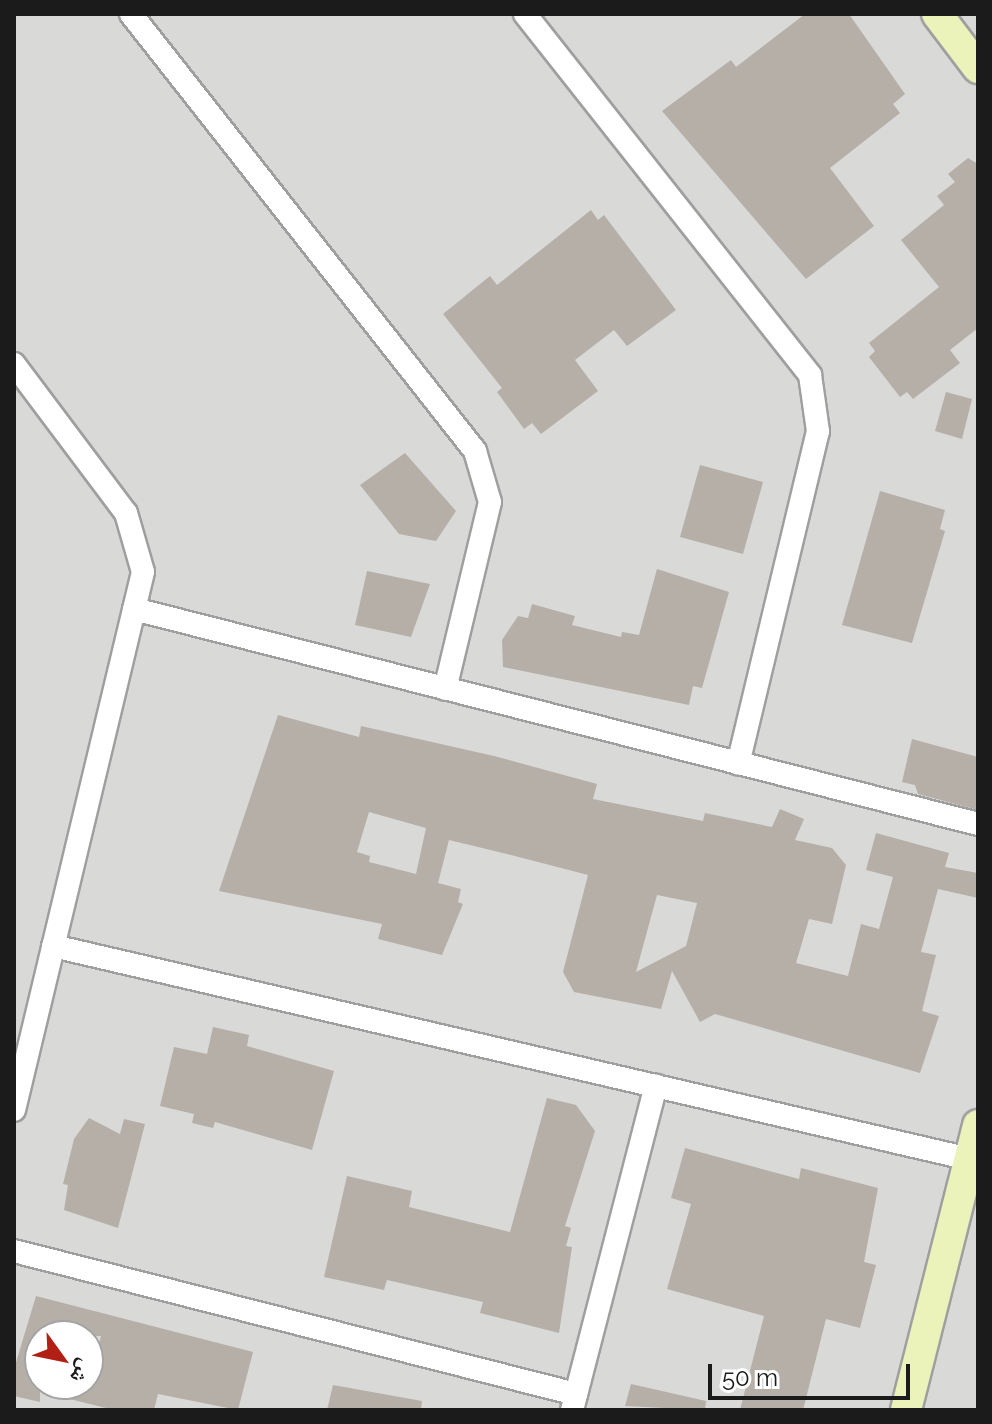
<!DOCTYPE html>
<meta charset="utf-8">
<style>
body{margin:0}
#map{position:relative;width:992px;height:1424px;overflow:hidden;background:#ece9e2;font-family:Raleway,"Noto Naskh Arabic",sans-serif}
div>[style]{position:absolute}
.residential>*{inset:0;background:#d9d9d8}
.building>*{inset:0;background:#b5afa8}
.roads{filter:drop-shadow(2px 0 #9f9f9f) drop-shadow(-2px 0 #9f9f9f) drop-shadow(0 2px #9f9f9f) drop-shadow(0 -2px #9f9f9f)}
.street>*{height:22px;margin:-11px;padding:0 11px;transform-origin:11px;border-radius:11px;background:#fff}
.secondary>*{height:30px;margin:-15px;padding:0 15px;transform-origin:15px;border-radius:15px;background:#ebf2ba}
span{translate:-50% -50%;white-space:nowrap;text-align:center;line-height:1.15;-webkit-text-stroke:6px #fff;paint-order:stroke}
.frame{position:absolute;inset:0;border:16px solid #1b1b1b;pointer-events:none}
.north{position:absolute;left:24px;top:1320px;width:80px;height:80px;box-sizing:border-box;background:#fff;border:2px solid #a4a4a4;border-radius:50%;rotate:123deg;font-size:22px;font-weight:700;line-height:32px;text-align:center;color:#1b1b1b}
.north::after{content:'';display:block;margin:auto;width:28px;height:36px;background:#b22015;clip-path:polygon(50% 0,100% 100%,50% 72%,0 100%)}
.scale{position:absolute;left:708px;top:1364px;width:202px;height:36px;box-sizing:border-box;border:4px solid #1b1b1b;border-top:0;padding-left:10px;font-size:24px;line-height:28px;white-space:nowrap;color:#1b1b1b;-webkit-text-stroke:6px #fff;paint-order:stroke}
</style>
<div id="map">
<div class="residential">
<i style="clip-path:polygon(evenodd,14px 14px,978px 14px,978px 1410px,14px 1410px,14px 14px,40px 1336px,88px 1336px,88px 1384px,40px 1384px,40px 1336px)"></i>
</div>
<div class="building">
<i style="clip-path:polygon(805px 14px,849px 14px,905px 94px,893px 104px,900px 113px,830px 168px,874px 226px,806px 279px,662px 111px,731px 60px,736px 67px)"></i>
<i style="clip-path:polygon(968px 158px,978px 164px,978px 328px,950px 350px,960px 363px,913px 399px,907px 392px,900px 397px,869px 357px,875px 351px,869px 343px,939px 287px,901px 240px,944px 205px,937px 196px,955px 182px,948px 174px)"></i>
<i style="clip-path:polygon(591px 210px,598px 220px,604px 215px,676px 310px,627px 346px,614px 330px,575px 360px,598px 391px,541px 434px,532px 423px,524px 429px,497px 392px,502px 388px,443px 314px,490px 276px,497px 285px)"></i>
<i style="clip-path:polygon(946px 392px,972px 399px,962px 439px,935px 431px)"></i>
<i style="clip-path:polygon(405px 453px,456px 511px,436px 541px,399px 534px,360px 485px)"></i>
<i style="clip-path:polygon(700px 465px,763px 482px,743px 554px,680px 537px)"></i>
<i style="clip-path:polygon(880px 491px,945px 510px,940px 529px,945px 531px,912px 643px,842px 625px)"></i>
<i style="clip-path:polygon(657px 569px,729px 592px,702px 688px,693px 686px,689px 705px,503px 667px,502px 640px,518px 616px,528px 618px,532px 604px,575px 616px,572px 625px,621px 637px,622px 632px,639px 635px)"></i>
<i style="clip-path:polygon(367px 571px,430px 584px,411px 637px,355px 625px)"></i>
<i style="clip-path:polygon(evenodd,278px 715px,359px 737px,361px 726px,494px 756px,597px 784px,593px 799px,703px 821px,705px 813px,772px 827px,780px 809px,804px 819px,795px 840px,832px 848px,846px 865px,832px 924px,809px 919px,796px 963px,848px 976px,861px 924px,879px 929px,893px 877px,866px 870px,876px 833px,949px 853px,945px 867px,978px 873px,978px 898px,938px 889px,921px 952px,936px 955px,922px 1011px,939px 1016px,920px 1073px,715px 1014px,700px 1022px,672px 971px,661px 1009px,574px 992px,563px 972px,588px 875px,511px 855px,449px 840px,438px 883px,461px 889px,458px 902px,463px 904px,442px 955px,378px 939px,382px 924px,219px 891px,278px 715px,369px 812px,426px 828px,416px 874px,369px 862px,370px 856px,357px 852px,369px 812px,278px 715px,657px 895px,697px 903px,686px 946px,636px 972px,657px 895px)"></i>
<i style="clip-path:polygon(912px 739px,978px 757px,978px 810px,918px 794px,915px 785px,902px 782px)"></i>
<i style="clip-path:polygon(213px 1027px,249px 1035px,247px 1046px,334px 1071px,312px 1150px,215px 1122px,213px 1128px,192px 1123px,194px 1114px,160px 1106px,174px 1047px,207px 1054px)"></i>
<i style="clip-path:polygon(547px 1098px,576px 1105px,595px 1131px,565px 1226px,571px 1228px,566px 1246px,572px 1247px,559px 1333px,480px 1313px,483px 1302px,387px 1280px,384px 1290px,324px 1277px,347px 1176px,412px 1191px,409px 1207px,510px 1232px)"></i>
<i style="clip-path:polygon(89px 1118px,120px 1134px,124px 1119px,145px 1124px,118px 1228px,64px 1210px,68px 1185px,63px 1184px,74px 1139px)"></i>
<i style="clip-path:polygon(685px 1148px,799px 1179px,801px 1168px,878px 1188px,864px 1262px,876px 1265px,860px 1328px,826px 1319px,803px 1410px,740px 1410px,764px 1316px,667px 1289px,691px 1204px,671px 1198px)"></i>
<i style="clip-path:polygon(36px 1296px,253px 1352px,238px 1410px,158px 1394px,154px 1410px,114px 1410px,41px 1392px,42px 1384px,89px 1384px,101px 1336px,40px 1336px,40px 1402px,14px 1396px,14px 1369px)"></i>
<i style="clip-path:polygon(631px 1384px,706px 1401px,705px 1410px,625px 1406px)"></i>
<i style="clip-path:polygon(333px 1385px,422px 1401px,421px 1410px,327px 1410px)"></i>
</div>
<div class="roads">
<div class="street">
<i style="left:131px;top:14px;width:556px;rotate:51.79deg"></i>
<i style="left:475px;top:451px;width:53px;rotate:73.6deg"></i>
<i style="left:490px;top:502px;width:192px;rotate:103.5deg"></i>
<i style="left:525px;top:14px;width:460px;rotate:51.7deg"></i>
<i style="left:810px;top:375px;width:57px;rotate:81.9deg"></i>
<i style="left:818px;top:431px;width:342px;rotate:103.5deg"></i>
<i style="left:14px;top:364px;width:186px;rotate:53.1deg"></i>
<i style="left:126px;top:513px;width:61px;rotate:73.9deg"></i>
<i style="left:143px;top:572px;width:553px;rotate:103.48deg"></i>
<i style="left:134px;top:609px;width:871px;rotate:14.29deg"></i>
<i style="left:53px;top:946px;width:941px;rotate:13.08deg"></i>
<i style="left:14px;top:1251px;width:580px;rotate:14.28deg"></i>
<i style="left:572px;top:1410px;width:335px;rotate:-75.5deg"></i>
</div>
<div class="secondary">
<i style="left:937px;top:14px;width:68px;rotate:52.8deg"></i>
<i style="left:906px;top:1410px;width:294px;rotate:-75.8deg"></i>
</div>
</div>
<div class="frame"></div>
<div class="north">ش</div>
<div class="scale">50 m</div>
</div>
